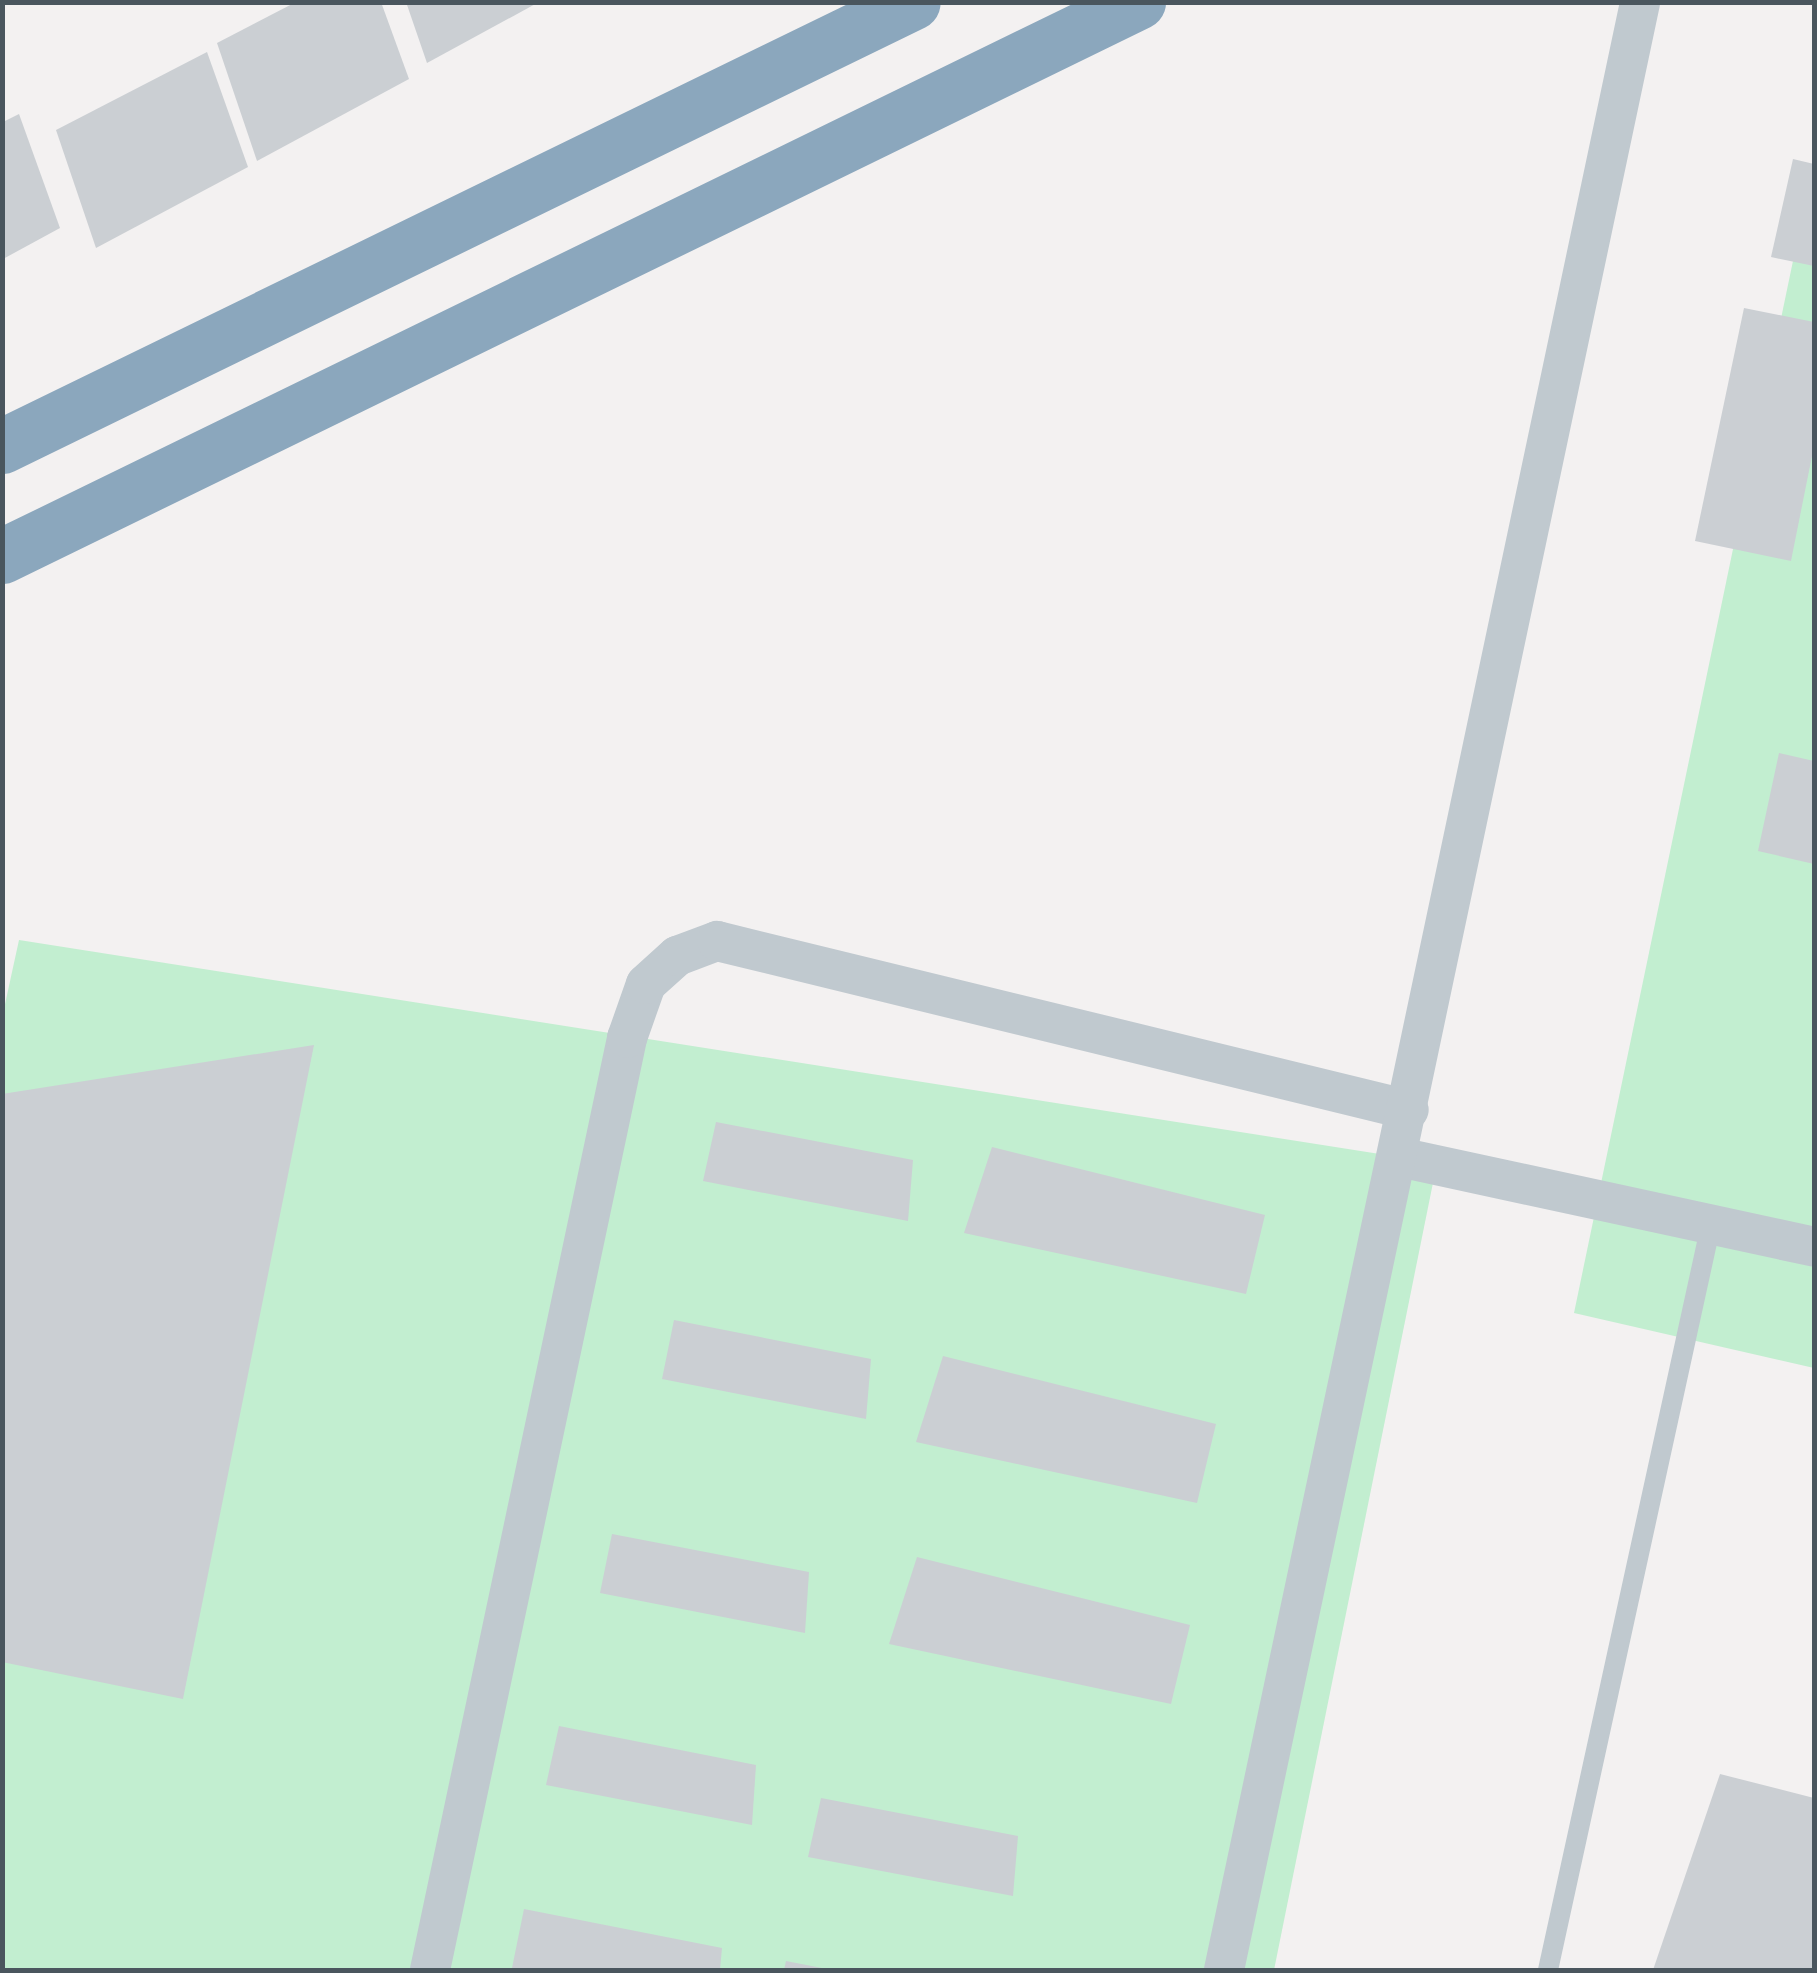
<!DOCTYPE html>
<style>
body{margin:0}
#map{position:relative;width:1817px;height:1973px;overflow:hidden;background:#f3f1f1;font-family:"Alegreya Sans",sans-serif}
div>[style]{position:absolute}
.green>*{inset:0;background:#c2eed0}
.building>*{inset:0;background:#cbcfd3}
.lane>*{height:20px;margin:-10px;padding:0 10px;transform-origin:10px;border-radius:10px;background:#c0c9cf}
.street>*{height:40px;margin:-20px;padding:0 20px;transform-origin:20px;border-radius:20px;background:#c0c9cf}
.highway>*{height:55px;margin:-27.5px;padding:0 27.5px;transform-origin:27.5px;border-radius:27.5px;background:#8ba7bd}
span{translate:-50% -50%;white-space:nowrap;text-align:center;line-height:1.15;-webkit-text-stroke:9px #fff;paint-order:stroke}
.frame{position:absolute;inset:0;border:5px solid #4a565e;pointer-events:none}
</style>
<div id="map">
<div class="green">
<i style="clip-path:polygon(1814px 160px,1814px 1368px,1574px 1313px)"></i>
<i style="clip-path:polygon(19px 940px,1437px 1163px,1274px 1970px,3px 1970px,2px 1018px)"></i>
</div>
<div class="building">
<i style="clip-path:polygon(296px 2px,381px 2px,409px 79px,257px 161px,217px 43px)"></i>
<i style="clip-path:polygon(406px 2px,539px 2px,427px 63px)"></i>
<i style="clip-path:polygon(207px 52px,248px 167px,96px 248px,56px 130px)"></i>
<i style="clip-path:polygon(19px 114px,60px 228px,3px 259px,3px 122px)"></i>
<i style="clip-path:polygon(1793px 159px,1814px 164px,1814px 266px,1771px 257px)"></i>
<i style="clip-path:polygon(1744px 308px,1814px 322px,1814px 446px,1791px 561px,1695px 541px)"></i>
<i style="clip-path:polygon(1779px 753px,1814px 761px,1814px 864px,1758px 851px)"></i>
<i style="clip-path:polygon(314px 1045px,183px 1699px,2px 1662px,2px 1094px)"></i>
<i style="clip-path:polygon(716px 1122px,913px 1160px,908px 1221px,703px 1181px)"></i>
<i style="clip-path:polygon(992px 1147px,1265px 1215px,1246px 1294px,964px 1233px)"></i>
<i style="clip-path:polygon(674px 1320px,871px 1359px,866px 1419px,662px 1379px)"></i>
<i style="clip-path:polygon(943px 1356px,1216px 1424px,1197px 1503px,916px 1442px)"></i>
<i style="clip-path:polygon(612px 1534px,809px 1572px,805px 1633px,600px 1593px)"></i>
<i style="clip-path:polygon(917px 1557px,1190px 1625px,1171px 1704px,889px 1644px)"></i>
<i style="clip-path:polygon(559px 1726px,756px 1765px,752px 1825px,546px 1785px)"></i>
<i style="clip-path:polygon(1720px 1774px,1814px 1798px,1814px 1970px,1653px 1970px)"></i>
<i style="clip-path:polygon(821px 1798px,1018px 1836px,1013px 1896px,808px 1857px)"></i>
<i style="clip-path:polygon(524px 1909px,722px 1948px,720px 1970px,512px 1968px)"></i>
<i style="clip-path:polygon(786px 1961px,827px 1969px,827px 1970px,784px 1970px)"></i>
</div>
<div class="lane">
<i style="left:1548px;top:1970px;width:764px;rotate:-77.67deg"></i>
</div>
<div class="street">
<i style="left:1399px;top:1157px;width:425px;rotate:12.2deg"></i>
<i style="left:430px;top:1970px;width:953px;rotate:-78.06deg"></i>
<i style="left:627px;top:1038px;width:57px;rotate:-70.6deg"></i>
<i style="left:646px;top:984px;width:42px;rotate:-42.1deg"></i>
<i style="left:677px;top:956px;width:43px;rotate:-20.6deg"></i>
<i style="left:717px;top:941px;width:712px;rotate:13.72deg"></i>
<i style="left:1224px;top:1970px;width:2011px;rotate:-78.06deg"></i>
</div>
<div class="highway">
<i style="left:2px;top:446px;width:1013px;rotate:-25.98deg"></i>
<i style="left:2px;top:556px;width:1264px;rotate:-26deg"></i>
</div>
<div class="frame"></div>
</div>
